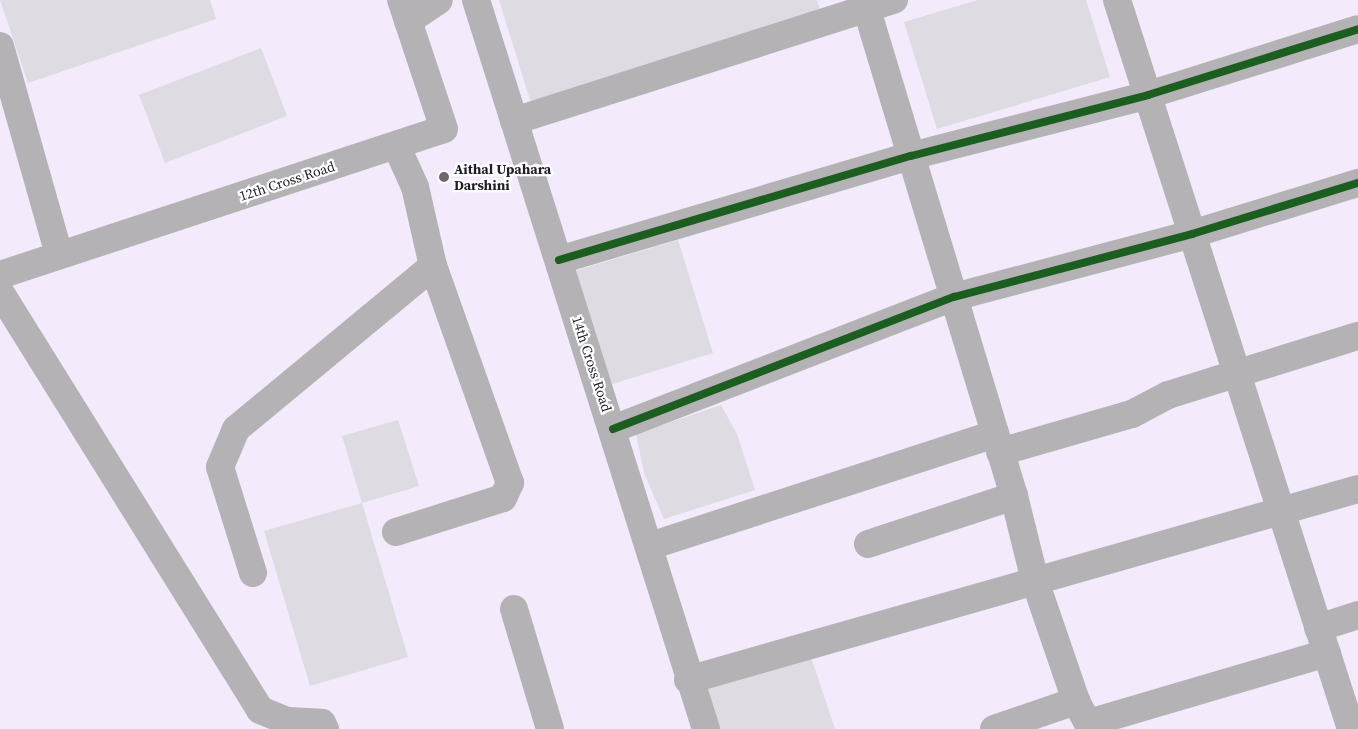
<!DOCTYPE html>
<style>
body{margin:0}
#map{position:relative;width:1358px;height:729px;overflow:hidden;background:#f5f2fa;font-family:"Source Serif 4",serif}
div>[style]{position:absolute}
.built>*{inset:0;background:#f3eafc}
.building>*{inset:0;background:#dedbe3}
.minor>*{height:28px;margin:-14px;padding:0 14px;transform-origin:14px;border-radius:14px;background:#b5b2b6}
.cycleway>*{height:8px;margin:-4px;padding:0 4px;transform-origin:4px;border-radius:4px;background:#1b5e20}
.dots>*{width:14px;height:14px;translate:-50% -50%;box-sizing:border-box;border:2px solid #fff;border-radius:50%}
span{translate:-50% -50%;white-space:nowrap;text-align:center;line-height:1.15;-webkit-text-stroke:4.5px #fff;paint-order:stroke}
.poi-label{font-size:14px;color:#211d26;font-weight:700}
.left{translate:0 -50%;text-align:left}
.street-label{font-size:14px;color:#211d26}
</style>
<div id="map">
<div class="built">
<i style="clip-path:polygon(0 0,1358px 0,1358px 729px,0 729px)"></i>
</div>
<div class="building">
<i style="clip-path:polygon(0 0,210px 0,216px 19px,28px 83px)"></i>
<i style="clip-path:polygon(499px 0,817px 0,822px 16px,531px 103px)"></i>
<i style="clip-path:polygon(978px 0,1086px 0,1110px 77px,937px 129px,904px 22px)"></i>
<i style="clip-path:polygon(261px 48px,287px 116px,165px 163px,139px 95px)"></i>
<i style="clip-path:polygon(678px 240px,713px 353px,606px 386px,571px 272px)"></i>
<i style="clip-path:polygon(721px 405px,737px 434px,755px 490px,664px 519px,644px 473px,636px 434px)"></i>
<i style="clip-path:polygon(398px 420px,419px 486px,362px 503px,342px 436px)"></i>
<i style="clip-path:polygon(362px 503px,408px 657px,310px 686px,264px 531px)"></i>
<i style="clip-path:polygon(809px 651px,835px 729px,719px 729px,705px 685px)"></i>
</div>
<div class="minor">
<i style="left:476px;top:0;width:764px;rotate:72.49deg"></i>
<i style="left:864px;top:0;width:518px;rotate:73.17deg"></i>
<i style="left:1014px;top:496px;width:88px;rotate:76.1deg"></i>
<i style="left:1035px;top:581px;width:127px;rotate:71.1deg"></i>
<i style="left:1076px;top:701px;width:32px;rotate:62deg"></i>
<i style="left:1117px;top:0;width:766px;rotate:72.2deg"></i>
<i style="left:408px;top:21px;width:37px;rotate:-34deg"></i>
<i style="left:0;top:46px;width:217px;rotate:74.2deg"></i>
<i style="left:514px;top:121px;width:399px;rotate:-17.7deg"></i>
<i style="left:559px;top:260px;width:367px;rotate:-16.5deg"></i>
<i style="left:911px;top:156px;width:245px;rotate:-14.4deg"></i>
<i style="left:1148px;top:95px;width:220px;rotate:-17.4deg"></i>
<i style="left:0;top:275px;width:467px;rotate:-18.2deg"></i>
<i style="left:444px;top:129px;width:136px;rotate:-108.4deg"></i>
<i style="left:0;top:292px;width:492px;rotate:58.1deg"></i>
<i style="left:260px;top:710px;width:29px;rotate:22deg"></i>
<i style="left:287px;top:721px;width:35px;rotate:3deg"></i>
<i style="left:322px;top:723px;width:7px;rotate:63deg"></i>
<i style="left:613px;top:429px;width:366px;rotate:-21.2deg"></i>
<i style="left:954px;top:297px;width:246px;rotate:-14.8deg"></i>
<i style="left:1192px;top:234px;width:174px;rotate:-17.1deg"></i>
<i style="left:1000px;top:452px;width:137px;rotate:-16.1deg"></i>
<i style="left:1132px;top:414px;width:41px;rotate:-27.8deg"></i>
<i style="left:1168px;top:395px;width:199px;rotate:-17.3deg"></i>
<i style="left:396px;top:532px;width:112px;rotate:-17.6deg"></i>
<i style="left:503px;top:498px;width:17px;rotate:-65deg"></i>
<i style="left:510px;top:483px;width:230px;rotate:-109.5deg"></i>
<i style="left:868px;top:544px;width:154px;rotate:-18.2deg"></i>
<i style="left:650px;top:546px;width:363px;rotate:-18deg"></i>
<i style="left:253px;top:573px;width:111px;rotate:-107.3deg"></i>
<i style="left:220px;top:467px;width:41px;rotate:-67.2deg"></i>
<i style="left:236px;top:429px;width:256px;rotate:-39.6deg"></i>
<i style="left:433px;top:266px;width:81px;rotate:-102.8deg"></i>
<i style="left:415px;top:187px;width:46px;rotate:-114.3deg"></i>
<i style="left:514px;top:609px;width:125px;rotate:73.3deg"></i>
<i style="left:1318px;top:628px;width:42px;rotate:-18deg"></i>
<i style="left:688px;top:680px;width:697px;rotate:-15.91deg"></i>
<i style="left:1089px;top:723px;width:248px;rotate:-16.4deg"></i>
<i style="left:994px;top:729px;width:87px;rotate:-18.9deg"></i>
</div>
<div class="cycleway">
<i style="left:559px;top:260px;width:367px;rotate:-16.5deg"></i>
<i style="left:911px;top:156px;width:245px;rotate:-14.4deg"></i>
<i style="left:1148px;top:95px;width:220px;rotate:-17.4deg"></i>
<i style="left:613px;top:429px;width:366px;rotate:-21.2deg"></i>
<i style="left:954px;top:297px;width:246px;rotate:-14.8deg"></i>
<i style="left:1192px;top:234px;width:174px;rotate:-17.1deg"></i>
</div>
<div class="dots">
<i style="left:444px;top:177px;background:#6b6870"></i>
</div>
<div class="poi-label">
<span class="left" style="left:454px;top:177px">Aithal Upahara<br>Darshini</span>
</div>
<div class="street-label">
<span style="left:287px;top:181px;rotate:-18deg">12th Cross Road</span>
<span style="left:592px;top:364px;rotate:72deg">14th Cross Road</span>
</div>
</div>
